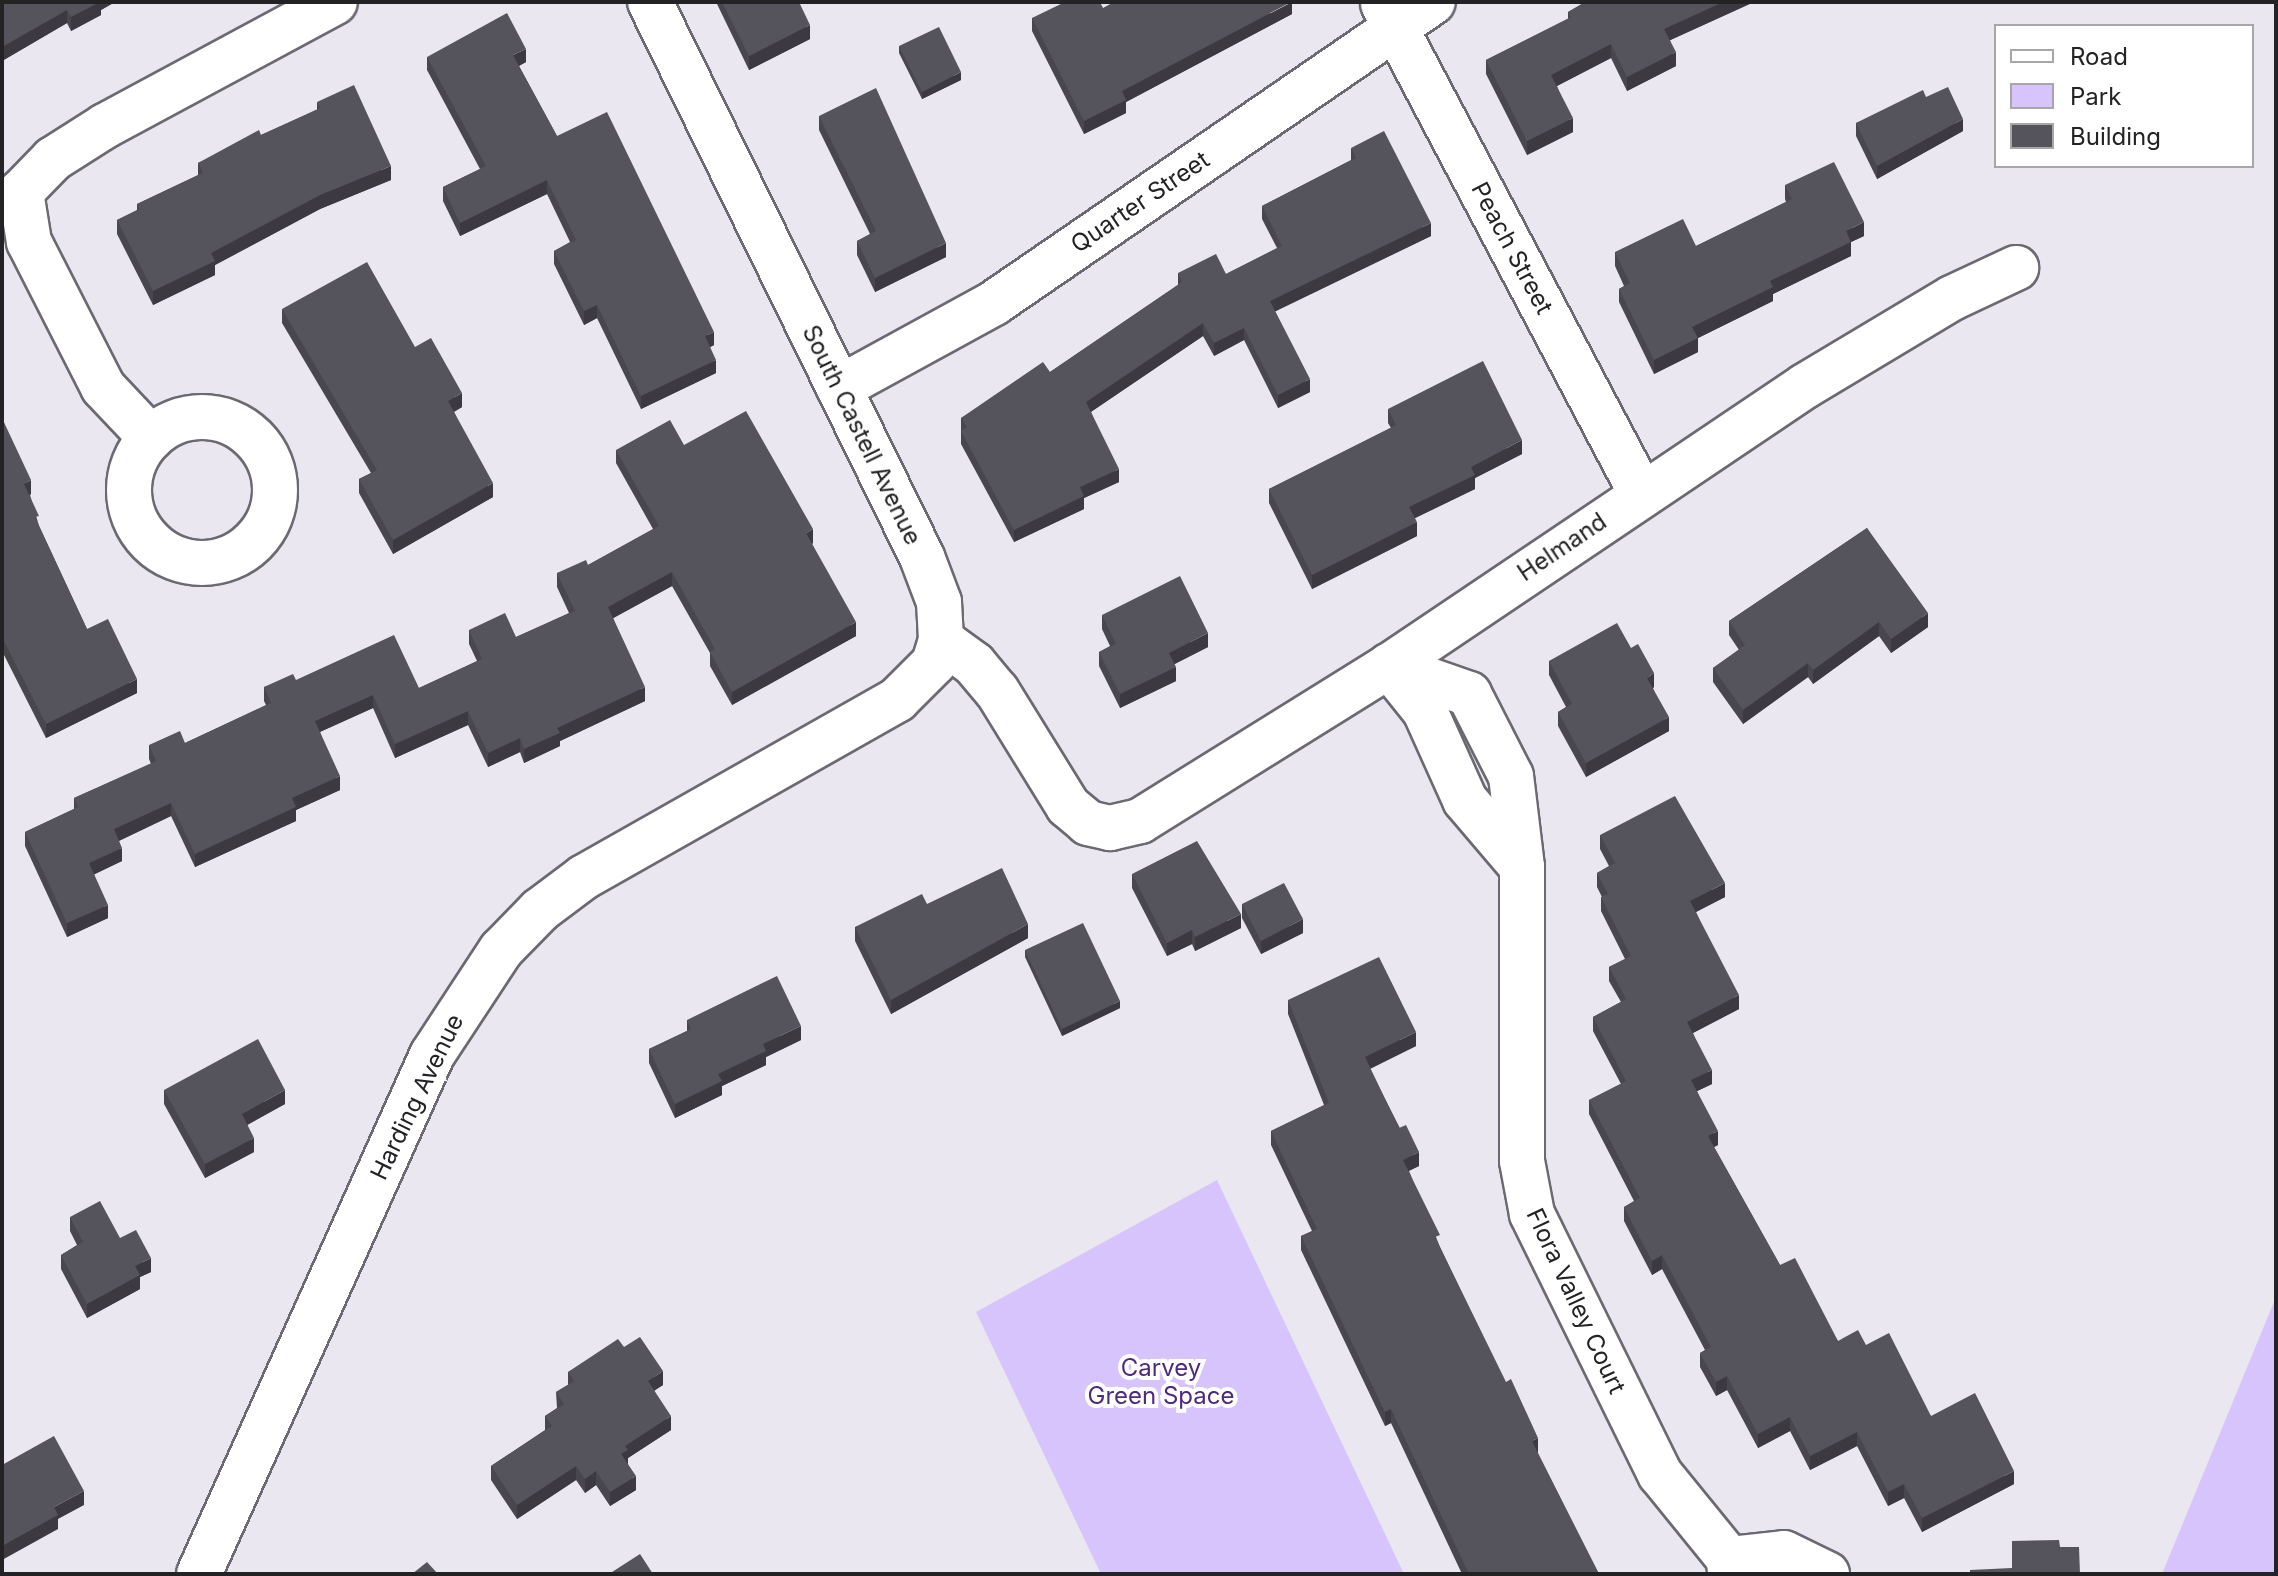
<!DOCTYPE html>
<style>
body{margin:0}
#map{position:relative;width:2278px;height:1576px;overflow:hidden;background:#eae7f0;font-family:Inter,sans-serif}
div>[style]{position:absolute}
.green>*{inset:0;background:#d7c4fc}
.roads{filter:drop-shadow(2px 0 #6b6971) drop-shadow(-2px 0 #6b6971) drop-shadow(0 2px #6b6971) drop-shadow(0 -2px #6b6971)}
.minor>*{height:44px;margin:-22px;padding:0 22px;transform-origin:22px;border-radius:22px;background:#fff}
.minor>.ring{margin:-22px;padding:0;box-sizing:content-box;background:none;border:44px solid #fff;border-radius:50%}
.wall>*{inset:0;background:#49474e}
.shaded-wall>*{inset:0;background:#3c3a40}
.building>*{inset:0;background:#55535b}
span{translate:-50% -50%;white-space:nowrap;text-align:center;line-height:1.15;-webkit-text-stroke:8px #fff;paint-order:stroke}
.street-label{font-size:24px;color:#232225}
.park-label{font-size:24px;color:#4e2a7d}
.frame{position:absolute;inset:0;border:4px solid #232225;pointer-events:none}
.legend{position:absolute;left:1994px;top:24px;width:260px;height:144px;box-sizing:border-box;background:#fff;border:2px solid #a7a7a8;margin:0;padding:10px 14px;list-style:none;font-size:24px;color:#232225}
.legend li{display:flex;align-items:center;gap:16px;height:40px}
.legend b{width:40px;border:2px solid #a7a7a8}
</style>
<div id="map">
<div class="green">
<i style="clip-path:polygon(1217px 1180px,1404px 1574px,1101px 1574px,976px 1312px)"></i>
<i style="clip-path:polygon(2276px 1297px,2276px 1574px,2162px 1574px)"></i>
</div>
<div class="roads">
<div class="minor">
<i style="left:1383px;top:4px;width:553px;rotate:62.18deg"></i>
<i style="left:839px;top:388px;width:177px;rotate:-28.7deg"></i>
<i style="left:994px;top:303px;width:532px;rotate:-34.44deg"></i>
<i class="ring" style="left:129px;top:417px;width:102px;height:102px"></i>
<i style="left:151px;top:438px;width:70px;rotate:-133.3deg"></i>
<i style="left:103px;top:387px;width:163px;rotate:-117deg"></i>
<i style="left:29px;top:242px;width:51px;rotate:-99.1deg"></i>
<i style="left:21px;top:192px;width:46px;rotate:-45.9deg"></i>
<i style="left:53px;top:159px;width:62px;rotate:-32.4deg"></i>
<i style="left:105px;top:126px;width:261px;rotate:-28.3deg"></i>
<i style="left:941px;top:640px;width:41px;rotate:36deg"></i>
<i style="left:974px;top:664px;width:35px;rotate:50deg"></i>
<i style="left:997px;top:691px;width:135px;rotate:58.3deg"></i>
<i style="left:1068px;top:806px;width:26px;rotate:40deg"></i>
<i style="left:1088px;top:823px;width:23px;rotate:13deg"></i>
<i style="left:1110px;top:828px;width:31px;rotate:-13deg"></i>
<i style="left:1140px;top:821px;width:293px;rotate:-31.9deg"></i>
<i style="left:1389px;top:666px;width:501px;rotate:-33.94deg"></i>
<i style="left:1805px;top:386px;width:171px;rotate:-30.9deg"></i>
<i style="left:1952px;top:298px;width:71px;rotate:-25.1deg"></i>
<i style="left:1389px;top:666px;width:85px;rotate:19.3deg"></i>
<i style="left:1469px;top:694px;width:92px;rotate:62.9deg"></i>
<i style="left:1511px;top:776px;width:92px;rotate:83.1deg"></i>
<i style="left:1522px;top:867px;width:88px;rotate:-130.4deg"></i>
<i style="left:1465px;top:800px;width:98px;rotate:-114.2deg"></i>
<i style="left:1425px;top:711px;width:58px;rotate:-128.7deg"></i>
<i style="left:1522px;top:867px;width:294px;rotate:90deg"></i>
<i style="left:1522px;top:1161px;width:54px;rotate:79.3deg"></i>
<i style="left:1532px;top:1214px;width:290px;rotate:63.8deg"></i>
<i style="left:1660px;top:1474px;width:109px;rotate:50.9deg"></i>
<i style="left:1729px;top:1559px;width:15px;rotate:86deg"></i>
<i style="left:1729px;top:1559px;width:55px;rotate:-6.2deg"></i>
<i style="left:1784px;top:1553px;width:48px;rotate:26deg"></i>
<i style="left:199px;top:1574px;width:569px;rotate:-65.82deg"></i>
<i style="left:432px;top:1055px;width:126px;rotate:-56.7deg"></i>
<i style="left:501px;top:950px;width:56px;rotate:-45.7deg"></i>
<i style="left:540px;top:910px;width:55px;rotate:-36.9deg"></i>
<i style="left:584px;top:877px;width:360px;rotate:-29.5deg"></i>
<i style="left:897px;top:700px;width:52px;rotate:-45deg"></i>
<i style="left:934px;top:663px;width:24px;rotate:-73deg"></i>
<i style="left:941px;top:640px;width:38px;rotate:-93deg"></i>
<i style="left:939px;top:602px;width:48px;rotate:-110.7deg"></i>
<i style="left:922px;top:557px;width:618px;rotate:-116.11deg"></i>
</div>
</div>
<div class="wall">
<i style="clip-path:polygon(2px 2px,115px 2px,101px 10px,101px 15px,71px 31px,67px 23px,2px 61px)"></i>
<i style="clip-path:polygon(717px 2px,799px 2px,810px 39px,749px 70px,717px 4px)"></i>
<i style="clip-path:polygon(1585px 2px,1754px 2px,1670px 40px,1676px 66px,1627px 91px,1611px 58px,1557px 86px,1573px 132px,1527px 155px,1486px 74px,1486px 60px,1568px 19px,1568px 12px)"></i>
<i style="clip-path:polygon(1103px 8px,1292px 14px,1126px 102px,1126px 113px,1084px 134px,1032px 31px,1032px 18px)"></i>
<i style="clip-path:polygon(899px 46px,961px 80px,922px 99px,899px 53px)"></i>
<i style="clip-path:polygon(427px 57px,526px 62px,519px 66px,557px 136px,714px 345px,710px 347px,716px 373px,641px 409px,597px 318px,584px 325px,554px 264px,554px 251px,570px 242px,547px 194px,460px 236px,443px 201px,443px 187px,480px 169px,427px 70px)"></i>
<i style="clip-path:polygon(1926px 97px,1963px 131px,1877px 179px,1856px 136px,1856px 123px)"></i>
<i style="clip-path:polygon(317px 102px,391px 180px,320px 209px,215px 265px,215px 275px,153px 305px,117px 234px,117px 220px,137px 210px,137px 204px,198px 175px,198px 163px,317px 110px)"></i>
<i style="clip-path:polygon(819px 116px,946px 257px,875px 292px,857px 255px,857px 241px,870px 234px,819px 130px)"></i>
<i style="clip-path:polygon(1351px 148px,1431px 236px,1275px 311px,1310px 392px,1278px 408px,1244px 340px,1214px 356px,1203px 336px,1091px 412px,1119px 482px,1084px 498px,1084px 509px,1014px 542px,961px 444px,961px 418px,1050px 372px,1178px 285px,1178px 273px,1226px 274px,1277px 248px,1262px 219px,1262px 206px,1351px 160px)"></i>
<i style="clip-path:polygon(1785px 185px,1864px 236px,1851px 242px,1851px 256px,1773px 294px,1773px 301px,1698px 338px,1698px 352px,1654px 374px,1619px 302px,1619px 289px,1624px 286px,1615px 266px,1615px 252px,1696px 246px,1786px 202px,1785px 199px)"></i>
<i style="clip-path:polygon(282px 309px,415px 347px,462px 407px,454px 412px,493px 497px,393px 554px,359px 493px,359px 479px,371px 473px,282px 323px)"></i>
<i style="clip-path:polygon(1388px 409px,1522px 454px,1475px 478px,1475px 489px,1415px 518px,1417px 536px,1312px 589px,1269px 503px,1269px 489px,1391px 428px,1388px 423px)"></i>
<i style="clip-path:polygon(2px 418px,31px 494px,30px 495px,39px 526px,87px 629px,137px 693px,46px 738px,2px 651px)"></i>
<i style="clip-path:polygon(684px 445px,813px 543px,812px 544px,856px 636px,732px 705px,710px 666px,710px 653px,672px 586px,613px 618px,645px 701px,560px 741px,560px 746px,524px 763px,520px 752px,488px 767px,468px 725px,395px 758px,373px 708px,320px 732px,340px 790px,296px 810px,296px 821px,195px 867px,171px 816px,119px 841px,122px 861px,94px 874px,108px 918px,67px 937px,25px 846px,25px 832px,74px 809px,74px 798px,151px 764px,149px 759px,149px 745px,185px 743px,266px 705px,264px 701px,264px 687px,296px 680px,419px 688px,477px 661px,469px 644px,469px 630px,516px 637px,569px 613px,557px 587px,557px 573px,588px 565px,653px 529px,616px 463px,616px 450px)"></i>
<i style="clip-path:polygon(1867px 528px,1928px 627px,1891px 653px,1879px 636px,1813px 684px,1808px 677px,1743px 724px,1713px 682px,1713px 668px,1739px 650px,1729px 635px,1729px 621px)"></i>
<i style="clip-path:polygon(1102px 615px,1208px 647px,1174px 664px,1176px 681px,1120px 708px,1099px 666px,1099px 652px,1110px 646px,1102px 629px)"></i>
<i style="clip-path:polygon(1631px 648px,1654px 687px,1653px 688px,1669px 731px,1586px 777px,1558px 726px,1558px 712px,1566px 707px,1549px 675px,1549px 661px)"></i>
<i style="clip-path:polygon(1600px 835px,1725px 897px,1696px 912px,1739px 1009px,1693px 1033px,1712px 1084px,1697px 1091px,1718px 1145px,1714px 1147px,1780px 1265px,1838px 1341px,1866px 1345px,1931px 1416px,2014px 1484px,1922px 1532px,1904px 1498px,1888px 1506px,1857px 1446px,1810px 1470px,1790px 1431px,1758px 1448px,1727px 1390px,1716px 1396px,1700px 1367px,1700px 1353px,1705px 1350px,1662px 1269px,1652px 1275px,1624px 1221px,1624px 1207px,1634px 1201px,1589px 1114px,1589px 1100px,1621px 1084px,1593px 1031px,1593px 1017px,1621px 1002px,1609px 981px,1609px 967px,1625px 959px,1601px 911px,1601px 897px,1602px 897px,1597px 887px,1597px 873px,1609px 866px,1600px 849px)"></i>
<i style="clip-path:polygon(1132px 874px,1241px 928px,1195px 951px,1192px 944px,1167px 956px,1132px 888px)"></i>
<i style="clip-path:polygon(927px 904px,1028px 938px,891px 1014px,855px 941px,855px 927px)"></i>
<i style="clip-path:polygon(1242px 904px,1303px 933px,1261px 954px,1242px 918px)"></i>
<i style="clip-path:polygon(1025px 950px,1120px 1008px,1062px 1036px,1025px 957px)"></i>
<i style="clip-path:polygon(1288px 1000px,1416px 1046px,1370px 1069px,1419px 1166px,1409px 1171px,1440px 1247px,1538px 1452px,1537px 1453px,1599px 1574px,1462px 1574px,1391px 1423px,1385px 1426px,1301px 1250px,1301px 1236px,1312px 1231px,1271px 1145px,1271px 1131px,1324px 1105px,1288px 1014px)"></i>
<i style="clip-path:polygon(687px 1020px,801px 1040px,766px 1057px,766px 1065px,722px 1086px,722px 1095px,675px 1118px,649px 1063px,649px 1049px,687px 1031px)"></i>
<i style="clip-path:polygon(164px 1090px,285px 1104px,247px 1124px,254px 1152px,205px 1178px,164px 1104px)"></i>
<i style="clip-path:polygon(70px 1217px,120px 1238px,151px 1272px,140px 1277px,140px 1289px,87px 1318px,61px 1269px,61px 1255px,77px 1245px,70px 1231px)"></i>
<i style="clip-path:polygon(624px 1347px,663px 1385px,654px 1390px,671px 1430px,628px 1458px,628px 1464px,636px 1490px,610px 1506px,596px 1485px,585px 1493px,576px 1480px,517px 1519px,491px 1480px,491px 1466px,545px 1430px,545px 1416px,557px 1408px,556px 1392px,568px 1385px,568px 1372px)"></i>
</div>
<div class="shaded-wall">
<i style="clip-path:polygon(99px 2px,115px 2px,101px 10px,101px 15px,71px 31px,71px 17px)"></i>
<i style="clip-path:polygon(1292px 2px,1292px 14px,1126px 102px,1126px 113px,1084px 134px,1084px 121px,1122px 91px)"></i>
<i style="clip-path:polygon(1723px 2px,1754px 2px,1664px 43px,1664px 29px)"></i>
<i style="clip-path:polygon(67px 10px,67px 23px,2px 61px,2px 47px)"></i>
<i style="clip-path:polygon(810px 25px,810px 39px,749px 70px,749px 56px)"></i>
<i style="clip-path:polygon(1611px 44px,1611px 58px,1551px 89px,1551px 75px)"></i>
<i style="clip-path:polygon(526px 49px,526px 62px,513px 69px,513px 55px)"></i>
<i style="clip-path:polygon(1676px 52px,1676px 66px,1627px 91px,1627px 77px)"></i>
<i style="clip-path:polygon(961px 72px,961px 80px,922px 99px,922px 92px)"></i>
<i style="clip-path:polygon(1573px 118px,1573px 132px,1527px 155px,1527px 141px)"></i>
<i style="clip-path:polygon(1963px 119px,1963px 131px,1877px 179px,1877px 166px)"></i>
<i style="clip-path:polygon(391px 166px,391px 180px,320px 209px,215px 265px,215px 275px,153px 305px,153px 291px,211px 253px,320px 195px)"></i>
<i style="clip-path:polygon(547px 180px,547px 194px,460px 236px,460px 223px)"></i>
<i style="clip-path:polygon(1864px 222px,1864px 236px,1851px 242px,1851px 256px,1773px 294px,1773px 301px,1698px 338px,1698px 352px,1654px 374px,1654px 360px,1692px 327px,1770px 281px,1846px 231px)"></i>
<i style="clip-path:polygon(1431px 223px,1431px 236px,1270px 314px,1270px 301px)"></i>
<i style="clip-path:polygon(946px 243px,946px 257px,875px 292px,875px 278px)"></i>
<i style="clip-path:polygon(597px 305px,597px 318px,584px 325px,584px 311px)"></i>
<i style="clip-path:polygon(1203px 323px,1203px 336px,1086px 415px,1086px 402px)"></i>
<i style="clip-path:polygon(1244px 328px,1244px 340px,1214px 356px,1214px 343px)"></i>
<i style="clip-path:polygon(714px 332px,714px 345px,705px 350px,705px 336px)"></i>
<i style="clip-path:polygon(716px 360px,716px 373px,641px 409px,641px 396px)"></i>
<i style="clip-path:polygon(1310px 379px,1310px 392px,1278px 408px,1278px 395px)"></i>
<i style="clip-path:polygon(462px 393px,462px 407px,448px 415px,448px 401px)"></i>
<i style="clip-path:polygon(1522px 440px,1522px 454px,1475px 478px,1475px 489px,1409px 521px,1409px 507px,1471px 467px)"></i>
<i style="clip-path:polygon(1119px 469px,1119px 482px,1084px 498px,1084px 509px,1014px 542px,1014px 530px,1080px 487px)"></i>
<i style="clip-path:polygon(31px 480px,31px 494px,24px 498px,24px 484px)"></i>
<i style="clip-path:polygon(493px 483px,493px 497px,393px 554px,393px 540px)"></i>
<i style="clip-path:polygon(1417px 522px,1417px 536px,1312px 589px,1312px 575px)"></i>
<i style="clip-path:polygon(813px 529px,813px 543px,806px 547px,806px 533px)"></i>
<i style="clip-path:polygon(672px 572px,672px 586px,608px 621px,608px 607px)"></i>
<i style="clip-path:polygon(1928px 613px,1928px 627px,1891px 653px,1891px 639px)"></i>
<i style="clip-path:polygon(856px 622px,856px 636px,732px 705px,732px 692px)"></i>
<i style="clip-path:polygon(1879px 622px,1879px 636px,1813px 684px,1813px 670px)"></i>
<i style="clip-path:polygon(1208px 633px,1208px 647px,1169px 667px,1169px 653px)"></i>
<i style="clip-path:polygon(1808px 663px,1808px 677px,1743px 724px,1743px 710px)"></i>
<i style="clip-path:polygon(1176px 667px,1176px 681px,1120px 708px,1120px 694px)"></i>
<i style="clip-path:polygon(1654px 673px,1654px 687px,1647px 692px,1647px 678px)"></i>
<i style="clip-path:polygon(137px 679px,137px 693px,46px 738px,46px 724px)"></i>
<i style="clip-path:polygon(645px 687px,645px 701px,560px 741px,560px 746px,524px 763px,524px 749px,557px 728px)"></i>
<i style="clip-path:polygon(373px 695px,373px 708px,315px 734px,315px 721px)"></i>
<i style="clip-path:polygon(468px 711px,468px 725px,395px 758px,395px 744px)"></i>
<i style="clip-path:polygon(1669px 717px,1669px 731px,1586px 777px,1586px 763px)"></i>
<i style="clip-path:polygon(520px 738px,520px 752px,488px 767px,488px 753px)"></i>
<i style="clip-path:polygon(340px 776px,340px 790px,296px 810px,296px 821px,195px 867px,195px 854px,292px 798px)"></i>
<i style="clip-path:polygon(171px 803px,171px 816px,114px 843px,114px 829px)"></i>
<i style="clip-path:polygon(122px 848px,122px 861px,89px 877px,89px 863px)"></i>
<i style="clip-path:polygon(1725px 883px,1725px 897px,1690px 915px,1690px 901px)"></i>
<i style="clip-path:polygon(108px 905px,108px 918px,67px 937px,67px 923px)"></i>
<i style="clip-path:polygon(1241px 914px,1241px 928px,1195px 951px,1195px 937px)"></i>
<i style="clip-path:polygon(1303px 919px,1303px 933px,1261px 954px,1261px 941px)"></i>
<i style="clip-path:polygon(1028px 924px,1028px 938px,891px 1014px,891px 1000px)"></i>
<i style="clip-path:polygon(1192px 930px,1192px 944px,1167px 956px,1167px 943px)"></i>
<i style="clip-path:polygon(1739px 995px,1739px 1009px,1687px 1036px,1687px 1022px)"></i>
<i style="clip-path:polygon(1120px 1001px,1120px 1008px,1062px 1036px,1062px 1029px)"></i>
<i style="clip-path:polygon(801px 1026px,801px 1040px,766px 1057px,766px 1065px,722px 1086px,722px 1095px,675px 1118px,675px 1104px,763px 1044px)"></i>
<i style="clip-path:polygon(1416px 1032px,1416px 1046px,1365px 1071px,1365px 1057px)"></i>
<i style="clip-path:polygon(1712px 1070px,1712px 1084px,1691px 1094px,1691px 1080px)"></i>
<i style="clip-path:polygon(285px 1090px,285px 1104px,242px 1128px,242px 1114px)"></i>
<i style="clip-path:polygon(1718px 1131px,1718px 1145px,1708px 1150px,1708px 1136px)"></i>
<i style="clip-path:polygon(254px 1138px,254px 1152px,205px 1178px,205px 1164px)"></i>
<i style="clip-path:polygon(1419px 1152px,1419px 1166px,1403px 1173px,1403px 1160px)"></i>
<i style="clip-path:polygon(1662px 1255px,1662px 1269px,1652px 1275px,1652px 1261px)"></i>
<i style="clip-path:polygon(151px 1258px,151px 1272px,140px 1277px,140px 1289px,87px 1318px,87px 1304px,135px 1266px)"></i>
<i style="clip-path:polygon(663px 1371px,663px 1385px,648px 1395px,648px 1381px)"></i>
<i style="clip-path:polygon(1727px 1376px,1727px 1390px,1716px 1396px,1716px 1382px)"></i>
<i style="clip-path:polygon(1391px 1409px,1391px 1423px,1385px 1426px,1385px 1412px)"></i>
<i style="clip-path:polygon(671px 1416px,671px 1430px,628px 1458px,628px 1464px,621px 1454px,625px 1446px)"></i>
<i style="clip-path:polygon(1790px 1417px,1790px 1431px,1758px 1448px,1758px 1434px)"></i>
<i style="clip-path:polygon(1857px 1432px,1857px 1446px,1810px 1470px,1810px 1456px)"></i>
<i style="clip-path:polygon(1538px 1438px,1538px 1452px,1532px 1455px,1532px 1441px)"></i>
<i style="clip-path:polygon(576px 1466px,576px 1480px,517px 1519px,517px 1505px)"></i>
<i style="clip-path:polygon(596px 1471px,596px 1485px,585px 1493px,585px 1479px)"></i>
<i style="clip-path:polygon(2014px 1471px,2014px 1484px,1922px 1532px,1922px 1518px)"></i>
<i style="clip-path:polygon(636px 1476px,636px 1490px,610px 1506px,610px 1492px)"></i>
<i style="clip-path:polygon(1904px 1484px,1904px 1498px,1888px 1506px,1888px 1492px)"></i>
<i style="clip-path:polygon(84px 1491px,84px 1505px,58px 1519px,58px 1529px,2px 1560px,2px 1546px,54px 1507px)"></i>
</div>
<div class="building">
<i style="clip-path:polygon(2px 2px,100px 2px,71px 17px,67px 10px,2px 47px)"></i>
<i style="clip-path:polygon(722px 2px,799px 2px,810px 25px,749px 56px)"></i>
<i style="clip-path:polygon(1065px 2px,1100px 2px,1103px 8px,1114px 2px,1291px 2px,1122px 91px,1126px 100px,1084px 121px,1032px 18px)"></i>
<i style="clip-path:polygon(1586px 2px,1723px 2px,1664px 29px,1676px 52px,1627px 77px,1611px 44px,1551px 75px,1573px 118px,1527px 141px,1486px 60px,1571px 17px,1568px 12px)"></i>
<i style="clip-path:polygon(507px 13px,526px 49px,513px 55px,557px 136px,607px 112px,714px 332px,705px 336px,716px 360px,641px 396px,597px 305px,584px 311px,554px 251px,576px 240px,547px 180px,460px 223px,443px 187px,486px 166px,427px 57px)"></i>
<i style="clip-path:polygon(939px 27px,961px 72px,922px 92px,899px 46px)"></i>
<i style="clip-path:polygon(354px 85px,391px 166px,320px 195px,211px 253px,215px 261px,153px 291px,117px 220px,140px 209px,137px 204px,203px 173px,198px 163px,259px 130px,261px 135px,320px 108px,317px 102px)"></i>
<i style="clip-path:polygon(1948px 87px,1963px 119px,1877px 166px,1856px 123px,1923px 90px,1926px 97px)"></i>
<i style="clip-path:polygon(876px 88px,946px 243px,875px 278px,857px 241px,876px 231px,819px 116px)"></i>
<i style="clip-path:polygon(1384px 131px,1431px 223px,1270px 301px,1310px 379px,1278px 395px,1244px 328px,1214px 343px,1203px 323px,1086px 402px,1119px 469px,1080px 487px,1084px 496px,1014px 530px,961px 431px,967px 427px,961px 418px,1043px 362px,1050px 372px,1182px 282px,1178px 273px,1216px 254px,1226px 274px,1282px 246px,1262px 206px,1356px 158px,1351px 148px)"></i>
<i style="clip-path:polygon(1834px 162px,1864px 222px,1846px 231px,1851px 242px,1770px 281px,1773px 287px,1692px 327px,1698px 338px,1654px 360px,1619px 289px,1630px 283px,1615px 252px,1683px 219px,1696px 246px,1792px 199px,1785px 185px)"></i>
<i style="clip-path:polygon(367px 262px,415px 347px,431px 338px,462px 393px,448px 401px,493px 483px,393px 540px,359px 479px,377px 470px,282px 309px)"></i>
<i style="clip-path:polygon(1483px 361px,1522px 440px,1471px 467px,1475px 475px,1409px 507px,1417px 522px,1312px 575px,1269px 489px,1396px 425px,1388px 409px)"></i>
<i style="clip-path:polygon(746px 411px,813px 529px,806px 533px,856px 622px,732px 692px,710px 652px,715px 649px,672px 572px,608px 607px,645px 687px,557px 728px,560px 733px,524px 749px,520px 738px,488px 753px,468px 711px,395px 744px,373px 695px,315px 721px,340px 776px,292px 798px,296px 807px,195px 854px,171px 803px,114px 829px,122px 848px,89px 863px,108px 905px,67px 923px,25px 832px,78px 807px,74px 798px,156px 761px,149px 745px,180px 731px,185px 743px,271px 703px,264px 687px,293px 674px,296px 680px,394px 635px,419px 688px,482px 659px,469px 630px,505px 613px,516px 637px,575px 611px,557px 573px,586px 560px,588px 565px,659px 526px,616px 450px,670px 420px,684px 445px)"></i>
<i style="clip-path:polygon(2px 418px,31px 480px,24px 484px,39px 516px,35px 517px,87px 629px,108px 619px,137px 679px,46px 724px,2px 637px)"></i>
<i style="clip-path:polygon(1867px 528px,1928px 613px,1891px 639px,1879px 622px,1813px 670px,1808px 663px,1743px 710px,1713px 668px,1745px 645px,1729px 621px)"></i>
<i style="clip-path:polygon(1180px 576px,1208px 633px,1169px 653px,1176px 667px,1120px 694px,1099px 652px,1116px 644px,1102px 615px)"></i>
<i style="clip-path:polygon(1617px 623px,1631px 648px,1638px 644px,1654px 673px,1647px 678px,1669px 717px,1586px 763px,1558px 712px,1572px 704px,1549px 661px)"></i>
<i style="clip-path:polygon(1675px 796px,1725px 883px,1690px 901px,1739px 995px,1687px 1022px,1712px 1070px,1691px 1080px,1718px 1131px,1708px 1136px,1780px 1265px,1795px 1258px,1838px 1341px,1858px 1330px,1866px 1345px,1889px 1333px,1931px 1416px,1975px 1393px,2014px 1471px,1922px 1518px,1904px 1484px,1888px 1492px,1857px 1432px,1810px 1456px,1790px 1417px,1758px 1434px,1727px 1376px,1716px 1382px,1700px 1353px,1711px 1347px,1662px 1255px,1652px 1261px,1624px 1207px,1640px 1198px,1589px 1100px,1626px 1081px,1593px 1017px,1626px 999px,1609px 967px,1631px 956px,1601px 897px,1608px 894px,1597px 873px,1615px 863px,1600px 835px)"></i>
<i style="clip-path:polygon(1197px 841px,1241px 914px,1195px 937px,1192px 930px,1167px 943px,1132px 874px)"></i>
<i style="clip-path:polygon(1002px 868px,1028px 924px,891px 1000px,855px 927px,922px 894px,927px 904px)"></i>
<i style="clip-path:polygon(1284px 883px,1303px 919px,1261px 941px,1242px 904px)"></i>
<i style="clip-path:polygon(1083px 923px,1120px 1001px,1062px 1029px,1025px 950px)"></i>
<i style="clip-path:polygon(1379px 957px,1416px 1032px,1365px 1057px,1399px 1128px,1406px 1125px,1419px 1152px,1403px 1160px,1440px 1235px,1435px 1237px,1506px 1382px,1511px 1379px,1538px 1438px,1532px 1441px,1599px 1574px,1469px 1574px,1391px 1409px,1385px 1412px,1301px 1236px,1317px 1229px,1271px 1131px,1329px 1103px,1288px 1000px)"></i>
<i style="clip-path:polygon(777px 976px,801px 1026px,763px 1044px,766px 1051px,718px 1074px,722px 1081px,675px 1104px,649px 1049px,691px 1029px,687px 1020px)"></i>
<i style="clip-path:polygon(258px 1039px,285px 1090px,242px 1114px,254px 1138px,205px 1164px,164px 1090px)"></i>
<i style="clip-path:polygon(100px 1201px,120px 1238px,136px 1230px,151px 1258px,135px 1266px,140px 1275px,87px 1304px,61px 1255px,83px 1242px,70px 1217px)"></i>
<i style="clip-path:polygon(640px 1337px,663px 1371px,648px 1381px,671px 1416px,625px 1446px,628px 1450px,621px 1454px,636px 1476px,610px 1492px,596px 1471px,585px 1479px,576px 1466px,517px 1505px,491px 1466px,552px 1426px,545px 1416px,564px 1404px,556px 1392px,574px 1381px,568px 1372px,618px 1339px,624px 1347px)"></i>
<i style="clip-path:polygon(54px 1436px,84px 1491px,54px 1507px,58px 1515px,2px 1546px,2px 1465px)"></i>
<i style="clip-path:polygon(2059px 1540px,2060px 1547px,2079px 1547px,2080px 1574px,1970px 1574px,1970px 1570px,2012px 1568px,2012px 1541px)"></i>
<i style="clip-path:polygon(640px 1554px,653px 1574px,609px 1574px)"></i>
<i style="clip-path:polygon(427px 1562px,438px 1574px,412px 1574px)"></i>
</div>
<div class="street-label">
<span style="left:1140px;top:202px;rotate:-34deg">Quarter Street</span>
<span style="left:1512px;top:248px;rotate:62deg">Peach Street</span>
<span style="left:862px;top:435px;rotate:64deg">South Castell Avenue</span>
<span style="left:1562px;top:547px;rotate:-34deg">Helmand</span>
<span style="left:417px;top:1097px;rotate:-64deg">Harding Avenue</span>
<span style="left:1576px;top:1301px;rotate:65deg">Flora Valley Court</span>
</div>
<div class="park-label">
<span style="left:1161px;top:1382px">Carvey<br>Green Space</span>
</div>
<div class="frame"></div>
<ul class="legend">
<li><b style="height:10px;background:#fff"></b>Road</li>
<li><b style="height:22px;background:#d7c4fc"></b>Park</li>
<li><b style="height:22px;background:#55535b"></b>Building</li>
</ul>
</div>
